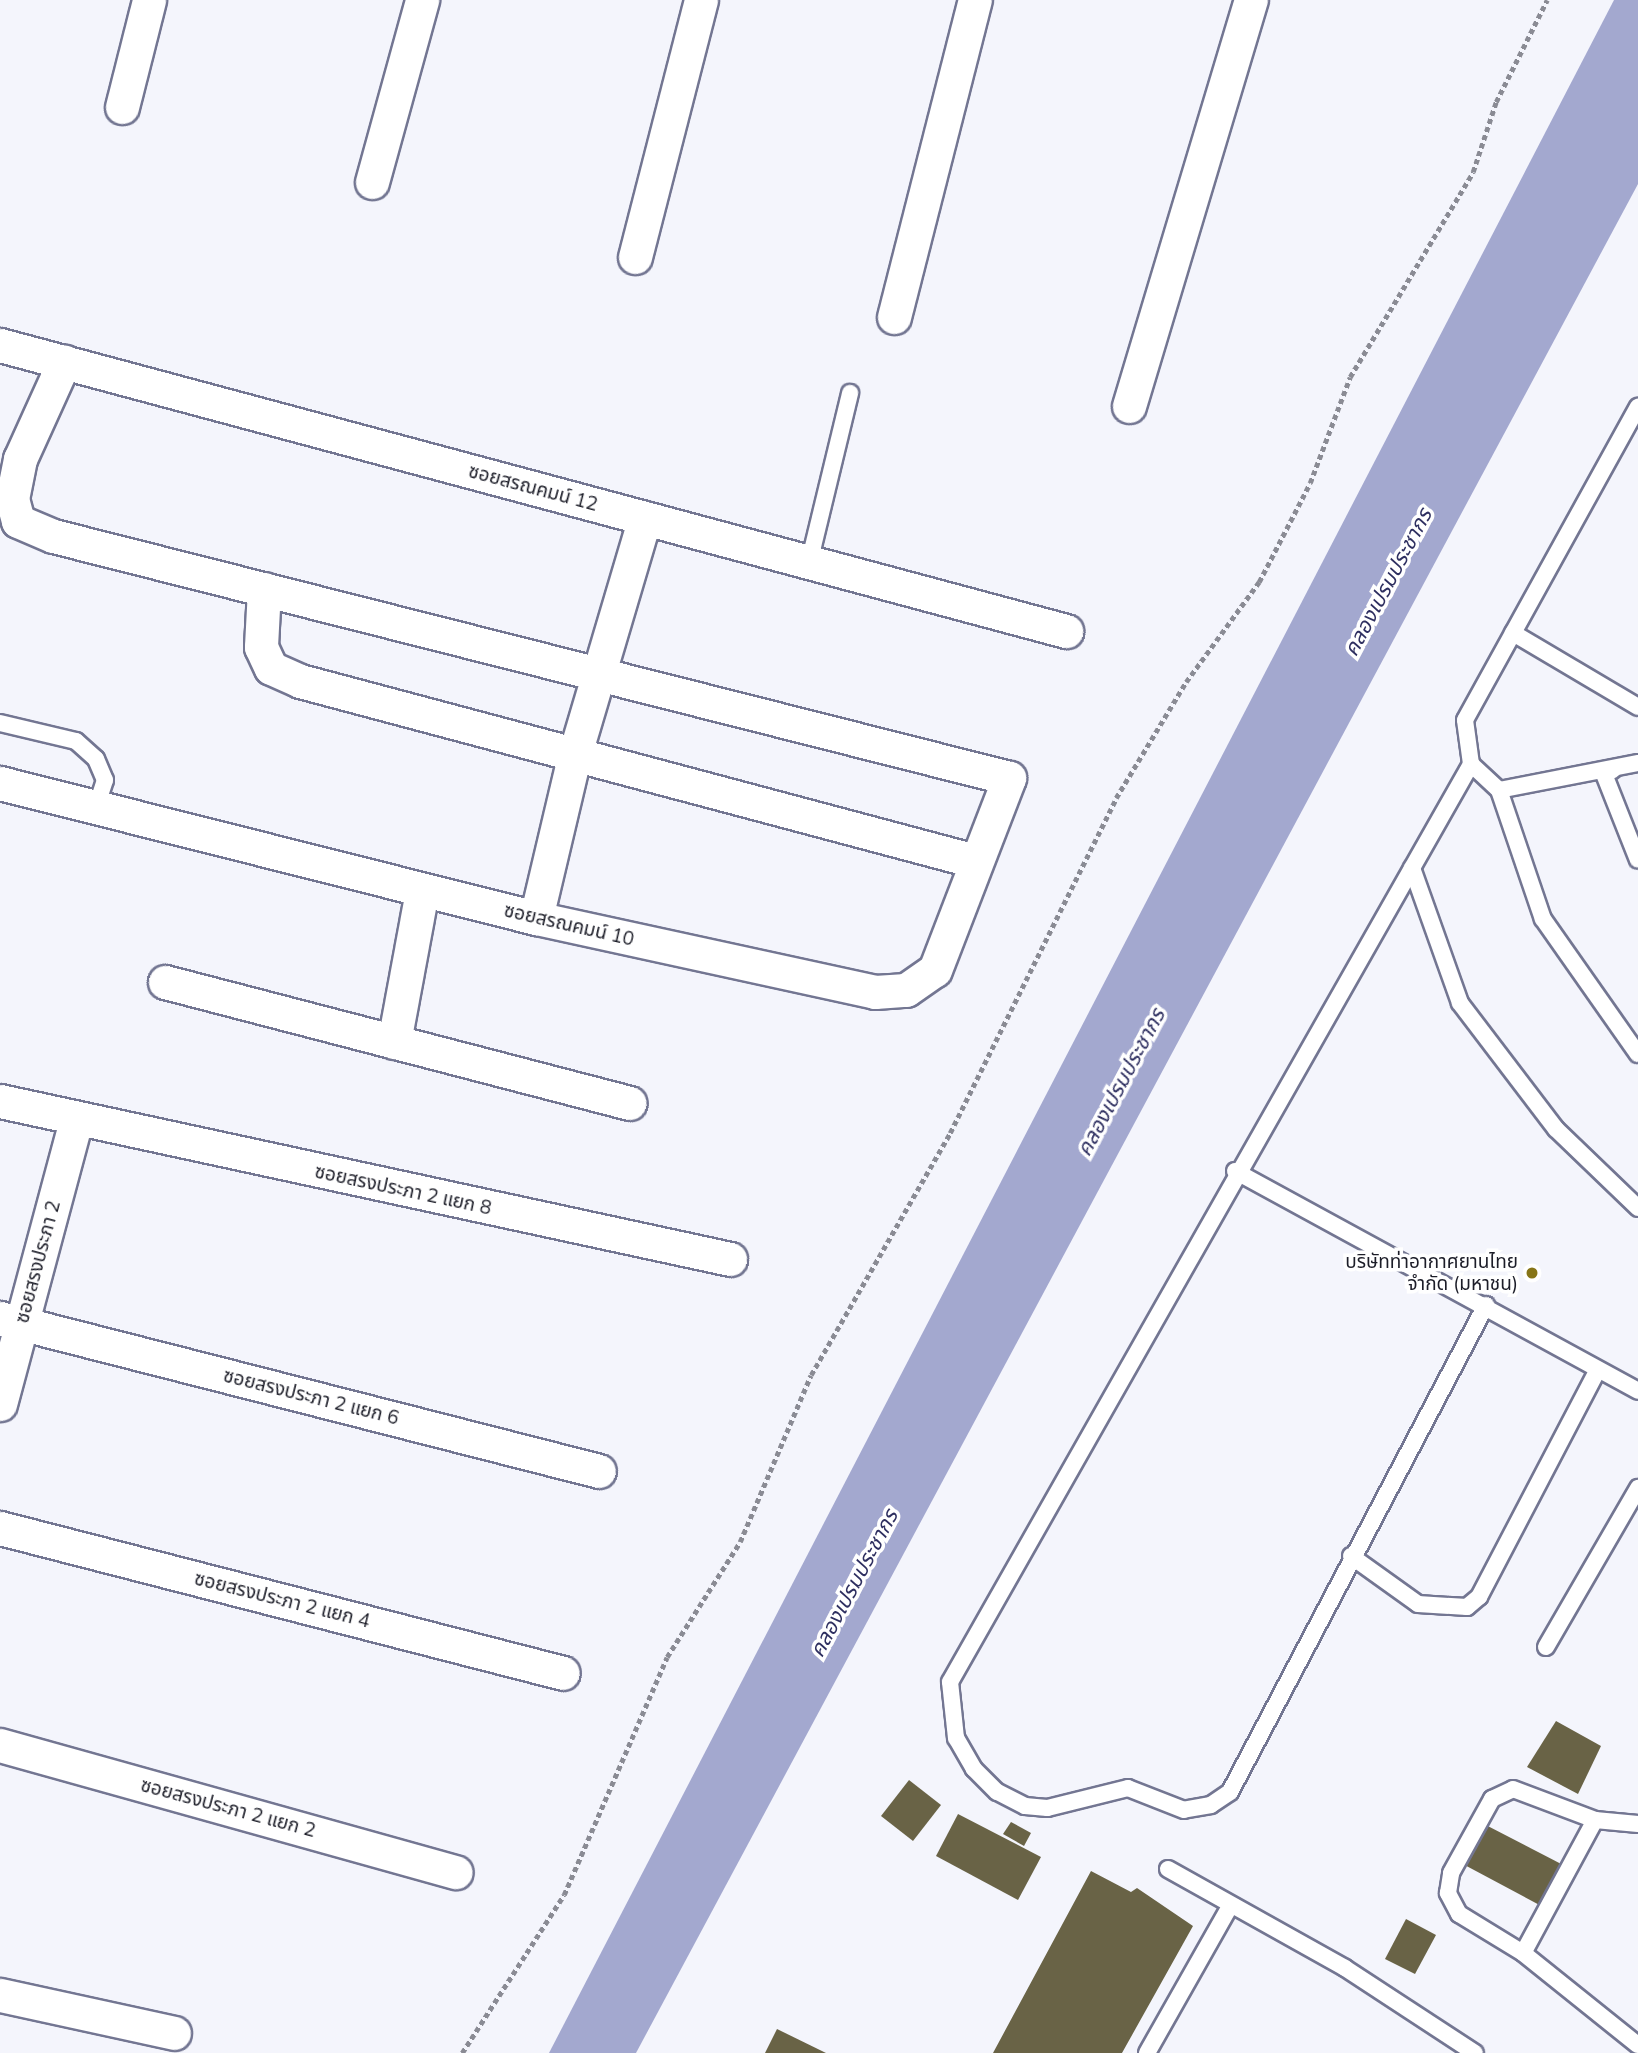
<!DOCTYPE html>
<meta charset="utf-8">
<style>
body{margin:0}
#map{position:relative;width:1638px;height:2053px;overflow:hidden;background:#f4f5fc;font-family:Mulish,"Noto Sans Thai",sans-serif}
div>[style]{position:absolute}
.water>*{inset:0;background:#a3a8cf}
.building>*{inset:0;background:#696346}
.path>*{height:4.5px;margin-top:-2.25px;transform-origin:0;background:repeating-linear-gradient(90deg,#8a8b94 0 5px,transparent 0 8.5px)}
.roads{filter:drop-shadow(2px 0 #737692) drop-shadow(-2px 0 #737692) drop-shadow(0 2px #737692) drop-shadow(0 -2px #737692)}
.service>*{height:16px;margin:-8px;padding:0 8px;transform-origin:8px;border-radius:8px;background:#fff}
.minor>*{height:33px;margin:-16.5px;padding:0 16.5px;transform-origin:16.5px;border-radius:16.5px;background:#fff}
.dots>*{width:19px;height:19px;translate:-50% -50%;box-sizing:border-box;border:4px solid #fff;border-radius:50%}
span{translate:-50% -50%;white-space:nowrap;text-align:center;line-height:1.15;-webkit-text-stroke:7px #fff;paint-order:stroke}
.street-label{font-size:19px;color:#1c1d28}
.poi-label{font-size:19px;color:#1c1d28}
.right{translate:-100% -50%;text-align:right}
.water-label{font-size:21px;color:#2e2f60;font-style:italic}
</style>
<div id="map">
<div class="water">
<i style="clip-path:polygon(1614px 0,1638px 0,1638px 184px,636px 2053px,549px 2053px)"></i>
</div>
<div class="building">
<i style="clip-path:polygon(1556px 1721px,1601px 1746px,1578px 1794px,1527px 1767px)"></i>
<i style="clip-path:polygon(909px 1780px,941px 1805px,913px 1841px,881px 1816px)"></i>
<i style="clip-path:polygon(958px 1814px,1041px 1857px,1018px 1900px,936px 1856px)"></i>
<i style="clip-path:polygon(1011px 1822px,1031px 1833px,1024px 1846px,1003px 1834px)"></i>
<i style="clip-path:polygon(1480px 1822px,1567px 1867px,1545px 1908px,1459px 1862px)"></i>
<i style="clip-path:polygon(1091px 1871px,1131px 1892px,1137px 1888px,1193px 1926px,1122px 2053px,993px 2053px)"></i>
<i style="clip-path:polygon(1406px 1919px,1436px 1935px,1415px 1974px,1385px 1959px)"></i>
<i style="clip-path:polygon(777px 2029px,826px 2053px,765px 2053px)"></i>
</div>
<div class="path">
<i style="left:462px;top:2053px;width:188px;rotate:-57.2deg"></i>
<i style="left:564px;top:1895px;width:259px;rotate:-66.6deg"></i>
<i style="left:667px;top:1657px;width:136px;rotate:-57.6deg"></i>
<i style="left:740px;top:1542px;width:181px;rotate:-67deg"></i>
<i style="left:811px;top:1375px;width:279px;rotate:-60.1deg"></i>
<i style="left:950px;top:1133px;width:374px;rotate:-63.6deg"></i>
<i style="left:1116px;top:798px;width:135px;rotate:-58.9deg"></i>
<i style="left:1186px;top:682px;width:124px;rotate:-53.9deg"></i>
<i style="left:1259px;top:582px;width:111px;rotate:-62.7deg"></i>
<i style="left:1310px;top:483px;width:113px;rotate:-69.3deg"></i>
<i style="left:1350px;top:377px;width:239px;rotate:-59deg"></i>
<i style="left:1473px;top:172px;width:74px;rotate:-71.8deg"></i>
<i style="left:1496px;top:102px;width:114px;rotate:-63.4deg"></i>
</div>
<div class="roads">
<div class="service">
<i style="left:809px;top:563px;width:175px;rotate:-76.4deg"></i>
<i style="left:1513px;top:633px;width:145px;rotate:30.6deg"></i>
<i style="left:0;top:723px;width:78px;rotate:13.3deg"></i>
<i style="left:76px;top:741px;width:27px;rotate:42deg"></i>
<i style="left:96px;top:759px;width:23px;rotate:67deg"></i>
<i style="left:105px;top:780px;width:26px;rotate:108deg"></i>
<i style="left:1471px;top:764px;width:44px;rotate:-97.8deg"></i>
<i style="left:1465px;top:720px;width:358px;rotate:-61.1deg"></i>
<i style="left:1613px;top:770px;width:10px;rotate:156deg"></i>
<i style="left:1604px;top:774px;width:92px;rotate:68.4deg"></i>
<i style="left:1499px;top:790px;width:136px;rotate:71.2deg"></i>
<i style="left:1543px;top:919px;width:165px;rotate:54.9deg"></i>
<i style="left:1412px;top:868px;width:143px;rotate:70.4deg"></i>
<i style="left:1460px;top:1003px;width:158px;rotate:52.7deg"></i>
<i style="left:1556px;top:1129px;width:114px;rotate:43.9deg"></i>
<i style="left:1235px;top:1171px;width:459px;rotate:28.6deg"></i>
<i style="left:1486px;top:1305px;width:550px;rotate:117.73deg"></i>
<i style="left:1230px;top:1792px;width:23px;rotate:146deg"></i>
<i style="left:1211px;top:1805px;width:27px;rotate:170deg"></i>
<i style="left:1184px;top:1810px;width:60px;rotate:-158.6deg"></i>
<i style="left:1128px;top:1788px;width:83px;rotate:166.1deg"></i>
<i style="left:1047px;top:1808px;width:22px;rotate:-175deg"></i>
<i style="left:1025px;top:1806px;width:31px;rotate:-153deg"></i>
<i style="left:997px;top:1792px;width:33px;rotate:-135deg"></i>
<i style="left:974px;top:1769px;width:36px;rotate:-120deg"></i>
<i style="left:956px;top:1738px;width:56px;rotate:-96.1deg"></i>
<i style="left:950px;top:1682px;width:1056px;rotate:-60.42deg"></i>
<i style="left:1471px;top:764px;width:38px;rotate:43deg"></i>
<i style="left:1499px;top:790px;width:142px;rotate:-11deg"></i>
<i style="left:1351px;top:1556px;width:82px;rotate:35.6deg"></i>
<i style="left:1418px;top:1604px;width:49px;rotate:3.5deg"></i>
<i style="left:1467px;top:1607px;width:16px;rotate:-40deg"></i>
<i style="left:1479px;top:1597px;width:255px;rotate:-62.4deg"></i>
<i style="left:1546px;top:1647px;width:184px;rotate:-59.9deg"></i>
<i style="left:1638px;top:1824px;width:43px;rotate:-174.7deg"></i>
<i style="left:1595px;top:1820px;width:151px;rotate:118.4deg"></i>
<i style="left:1523px;top:1953px;width:147px;rotate:38.7deg"></i>
<i style="left:1168px;top:1869px;width:203px;rotate:29.2deg"></i>
<i style="left:1345px;top:1968px;width:155px;rotate:33.2deg"></i>
<i style="left:1523px;top:1953px;width:75px;rotate:-148.6deg"></i>
<i style="left:1459px;top:1914px;width:24px;rotate:-118deg"></i>
<i style="left:1448px;top:1893px;width:20px;rotate:-81deg"></i>
<i style="left:1451px;top:1873px;width:85px;rotate:-61deg"></i>
<i style="left:1492px;top:1799px;width:23px;rotate:-25deg"></i>
<i style="left:1513px;top:1789px;width:88px;rotate:20.7deg"></i>
<i style="left:1147px;top:2053px;width:169px;rotate:-60.5deg"></i>
</div>
<div class="minor">
<i style="left:122px;top:107px;width:110px;rotate:-75.8deg"></i>
<i style="left:372px;top:182px;width:189px;rotate:-74.6deg"></i>
<i style="left:635px;top:257px;width:265px;rotate:-75.6deg"></i>
<i style="left:894px;top:317px;width:327px;rotate:-75.7deg"></i>
<i style="left:0;top:345px;width:1104px;rotate:15.02deg"></i>
<i style="left:1129px;top:406px;width:424px;rotate:-73.3deg"></i>
<i style="left:264px;top:589px;width:58px;rotate:93deg"></i>
<i style="left:261px;top:647px;width:23px;rotate:65deg"></i>
<i style="left:271px;top:668px;width:32px;rotate:24deg"></i>
<i style="left:300px;top:681px;width:699px;rotate:14.93deg"></i>
<i style="left:0;top:783px;width:553px;rotate:14.14deg"></i>
<i style="left:536px;top:918px;width:347px;rotate:12.3deg"></i>
<i style="left:875px;top:992px;width:31px;rotate:-4deg"></i>
<i style="left:906px;top:990px;width:35px;rotate:-35deg"></i>
<i style="left:935px;top:970px;width:206px;rotate:-68.9deg"></i>
<i style="left:1009px;top:778px;width:986px;rotate:-165.79deg"></i>
<i style="left:53px;top:536px;width:38px;rotate:-157deg"></i>
<i style="left:18px;top:521px;width:23px;rotate:-105deg"></i>
<i style="left:12px;top:499px;width:41px;rotate:-78.7deg"></i>
<i style="left:20px;top:459px;width:107px;rotate:-65.6deg"></i>
<i style="left:536px;top:918px;width:165px;rotate:-76.7deg"></i>
<i style="left:574px;top:757px;width:249px;rotate:-73.5deg"></i>
<i style="left:165px;top:982px;width:480px;rotate:14.6deg"></i>
<i style="left:394px;top:1042px;width:154px;rotate:-79.5deg"></i>
<i style="left:0;top:1101px;width:747px;rotate:12.21deg"></i>
<i style="left:0;top:1318px;width:618px;rotate:14.33deg"></i>
<i style="left:0;top:1404px;width:293px;rotate:-75deg"></i>
<i style="left:0;top:1528px;width:581px;rotate:14.44deg"></i>
<i style="left:0;top:1745px;width:473px;rotate:15.6deg"></i>
<i style="left:0;top:1995px;width:178px;rotate:12.3deg"></i>
</div>
</div>
<div class="dots">
<i style="left:1532px;top:1273px;background:#867417"></i>
</div>
<div class="street-label">
<span style="left:533px;top:488px;rotate:15deg">ซอยสรณคมน์ 12</span>
<span style="left:569px;top:925px;rotate:13deg">ซอยสรณคมน์ 10</span>
<span style="left:403px;top:1190px;rotate:12deg">ซอยสรงประภา 2 แยก 8</span>
<span style="left:38px;top:1262px;rotate:-75deg">ซอยสรงประภา 2</span>
<span style="left:311px;top:1397px;rotate:14deg">ซอยสรงประภา 2 แยก 6</span>
<span style="left:282px;top:1600px;rotate:14deg">ซอยสรงประภา 2 แยก 4</span>
<span style="left:228px;top:1808px;rotate:15deg">ซอยสรงประภา 2 แยก 2</span>
</div>
<div class="poi-label">
<span class="right" style="left:1518px;top:1273px">บริษัทท่าอากาศยานไทย<br>จำกัด (มหาชน)</span>
</div>
<div class="water-label">
<span style="left:1387px;top:582px;rotate:-62deg">คลองเปรมประชากร</span>
<span style="left:1120px;top:1082px;rotate:-62deg">คลองเปรมประชากร</span>
<span style="left:853px;top:1583px;rotate:-62deg">คลองเปรมประชากร</span>
</div>
</div>
